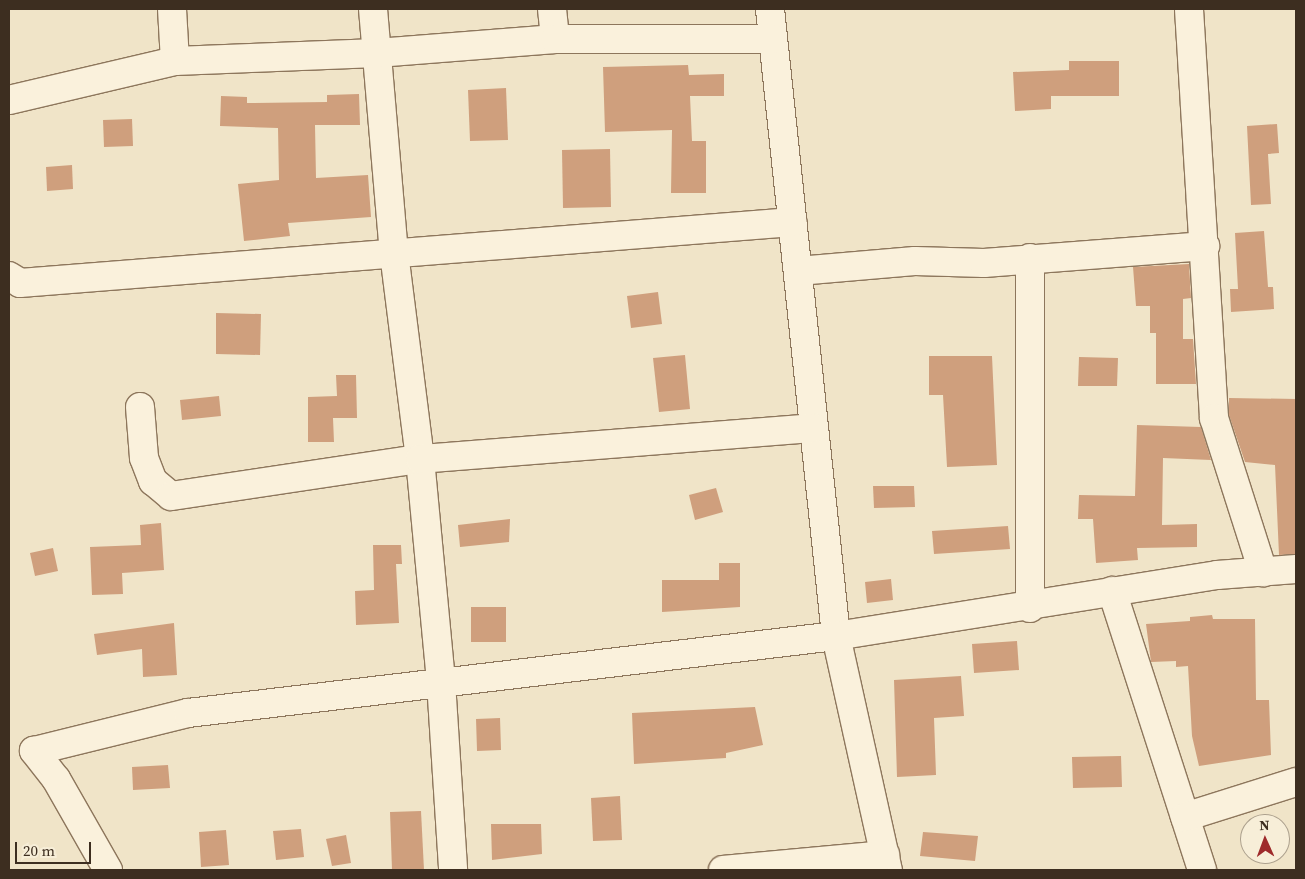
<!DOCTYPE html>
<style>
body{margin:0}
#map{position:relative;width:1305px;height:879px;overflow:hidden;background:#f0e4c8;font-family:"Source Serif 4",serif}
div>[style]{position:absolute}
.building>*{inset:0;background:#cf9f7d}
.roads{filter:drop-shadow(1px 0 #8d765c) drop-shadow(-1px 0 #8d765c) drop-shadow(0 1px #8d765c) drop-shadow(0 -1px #8d765c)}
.minor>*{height:28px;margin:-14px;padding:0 14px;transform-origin:14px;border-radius:14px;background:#faf1dc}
span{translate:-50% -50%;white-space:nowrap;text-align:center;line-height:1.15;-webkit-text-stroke:4px #f7eed8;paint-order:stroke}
.frame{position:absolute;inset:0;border:10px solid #3d2e20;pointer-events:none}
.north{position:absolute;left:1240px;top:814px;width:50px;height:50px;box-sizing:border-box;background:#f7eed8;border:1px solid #ada18e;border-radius:50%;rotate:358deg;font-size:14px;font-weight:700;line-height:20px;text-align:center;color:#3d2e20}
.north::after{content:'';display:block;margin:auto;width:18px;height:22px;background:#9e2a2b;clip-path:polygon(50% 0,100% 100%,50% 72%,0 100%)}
.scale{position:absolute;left:15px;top:842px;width:76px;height:22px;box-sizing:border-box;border:2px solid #3d2e20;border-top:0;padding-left:6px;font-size:15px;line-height:18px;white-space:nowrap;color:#3d2e20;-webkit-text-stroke:4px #f7eed8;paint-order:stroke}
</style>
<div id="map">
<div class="building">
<i style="clip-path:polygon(1069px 61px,1119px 61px,1119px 96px,1051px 96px,1051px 109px,1015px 111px,1013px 72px,1069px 70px)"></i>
<i style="clip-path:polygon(688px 65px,689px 75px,724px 74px,724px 96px,690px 96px,692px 141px,706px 141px,706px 193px,671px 193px,672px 130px,605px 132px,603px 67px)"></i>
<i style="clip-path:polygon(506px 88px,508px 140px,470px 141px,468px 90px)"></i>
<i style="clip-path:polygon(359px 94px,360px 125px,315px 125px,316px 178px,368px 175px,371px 217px,288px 223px,290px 236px,244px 241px,238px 184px,279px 180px,278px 128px,220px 126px,221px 96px,247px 97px,247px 103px,327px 102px,327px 95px)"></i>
<i style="clip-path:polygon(132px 119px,133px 146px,104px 147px,103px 120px)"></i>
<i style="clip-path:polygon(1277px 124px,1279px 153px,1268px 154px,1271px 204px,1251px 205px,1247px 126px)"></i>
<i style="clip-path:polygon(610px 149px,611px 207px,563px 208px,562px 150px)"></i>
<i style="clip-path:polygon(72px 165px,73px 189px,47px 191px,46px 167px)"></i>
<i style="clip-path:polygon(1264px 231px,1268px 287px,1273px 287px,1274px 309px,1231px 312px,1230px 289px,1238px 289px,1235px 233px)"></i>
<i style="clip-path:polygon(1189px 264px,1191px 298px,1183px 299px,1183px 339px,1193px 339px,1196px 384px,1156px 384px,1156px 333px,1150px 333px,1150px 306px,1136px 306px,1133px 267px)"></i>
<i style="clip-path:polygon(658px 292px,662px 324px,631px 328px,627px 296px)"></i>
<i style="clip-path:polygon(216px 313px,261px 314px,260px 355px,216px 354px)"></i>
<i style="clip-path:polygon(685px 355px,690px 409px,659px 412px,653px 358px)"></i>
<i style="clip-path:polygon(929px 356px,992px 356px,997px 465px,947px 467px,943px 395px,929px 395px)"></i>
<i style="clip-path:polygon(1079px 357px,1118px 358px,1117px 386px,1078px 386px)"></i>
<i style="clip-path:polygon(336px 375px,356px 375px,357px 418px,333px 418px,334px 442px,308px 442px,308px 397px,337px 396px)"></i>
<i style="clip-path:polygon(219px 396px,221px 416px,182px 420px,180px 400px)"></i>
<i style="clip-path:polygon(1229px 398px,1296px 399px,1296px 554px,1279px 555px,1275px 465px,1245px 462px,1229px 415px)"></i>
<i style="clip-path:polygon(1137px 425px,1201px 427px,1211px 460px,1163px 458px,1162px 525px,1197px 524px,1197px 547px,1137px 548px,1138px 560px,1096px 563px,1093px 519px,1078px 519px,1079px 495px,1135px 496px)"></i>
<i style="clip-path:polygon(873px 486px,914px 486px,915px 507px,874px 508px)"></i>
<i style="clip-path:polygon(716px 488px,723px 512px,695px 520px,689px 495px)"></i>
<i style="clip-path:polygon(510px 519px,509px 542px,460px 547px,458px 525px)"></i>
<i style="clip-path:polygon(161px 523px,164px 570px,122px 573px,123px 594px,92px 595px,90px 547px,141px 545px,140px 525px)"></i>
<i style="clip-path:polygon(1008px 526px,1010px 549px,934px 554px,932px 531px)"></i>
<i style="clip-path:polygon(373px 545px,401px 545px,402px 564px,396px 564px,399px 623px,356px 625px,355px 591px,374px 590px)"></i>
<i style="clip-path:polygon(53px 548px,58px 571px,35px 576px,30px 553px)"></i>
<i style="clip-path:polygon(719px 563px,740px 563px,740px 607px,662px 612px,662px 580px,719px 580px)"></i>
<i style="clip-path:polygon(891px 579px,893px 600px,867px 603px,865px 582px)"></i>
<i style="clip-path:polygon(471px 607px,506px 607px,506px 642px,471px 642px)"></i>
<i style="clip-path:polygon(1212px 615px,1213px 619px,1255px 619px,1256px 700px,1269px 700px,1271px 755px,1199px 766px,1192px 736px,1188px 666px,1176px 667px,1176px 661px,1151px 662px,1146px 624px,1190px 621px,1190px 617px)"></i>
<i style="clip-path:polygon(174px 623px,177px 675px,143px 677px,142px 649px,97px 655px,94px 634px)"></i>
<i style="clip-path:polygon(1017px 641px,1019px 670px,974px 673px,972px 644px)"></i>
<i style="clip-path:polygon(961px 676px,964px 716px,934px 718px,936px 775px,897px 777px,894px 680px)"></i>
<i style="clip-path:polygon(755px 707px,763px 745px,726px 753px,726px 758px,634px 764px,632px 713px)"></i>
<i style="clip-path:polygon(500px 718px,501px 750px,477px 751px,476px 719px)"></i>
<i style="clip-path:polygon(1121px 756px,1122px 787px,1073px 788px,1072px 757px)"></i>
<i style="clip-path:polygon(168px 765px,170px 788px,133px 790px,132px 767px)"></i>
<i style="clip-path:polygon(620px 796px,622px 840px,593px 841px,591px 798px)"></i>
<i style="clip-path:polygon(421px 811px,424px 870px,392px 870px,390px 812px)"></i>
<i style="clip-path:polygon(491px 824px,541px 824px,542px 854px,492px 860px)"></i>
<i style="clip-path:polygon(301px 829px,304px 857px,276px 860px,273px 831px)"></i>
<i style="clip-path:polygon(226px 830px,229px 865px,201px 867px,199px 832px)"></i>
<i style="clip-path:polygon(923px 832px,978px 836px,975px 861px,920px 856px)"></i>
<i style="clip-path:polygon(346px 835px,351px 863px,332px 866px,326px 839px)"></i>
</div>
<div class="roads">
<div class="minor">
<i style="left:172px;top:9px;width:52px;rotate:86.7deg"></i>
<i style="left:373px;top:9px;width:245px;rotate:85.1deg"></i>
<i style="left:394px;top:253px;width:208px;rotate:82.8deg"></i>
<i style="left:420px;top:459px;width:224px;rotate:84.6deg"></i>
<i style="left:441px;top:682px;width:188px;rotate:86.3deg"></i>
<i style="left:552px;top:9px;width:30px;rotate:84deg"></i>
<i style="left:770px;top:9px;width:630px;rotate:83.99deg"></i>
<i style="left:836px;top:636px;width:240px;rotate:77.5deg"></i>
<i style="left:1189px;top:9px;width:410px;rotate:86.5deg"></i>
<i style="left:1214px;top:418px;width:162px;rotate:72.3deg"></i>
<i style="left:9px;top:100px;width:171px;rotate:-13.2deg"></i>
<i style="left:175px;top:61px;width:202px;rotate:-2.3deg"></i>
<i style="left:377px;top:53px;width:179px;rotate:-4.5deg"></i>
<i style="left:555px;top:39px;width:218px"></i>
<i style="left:798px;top:271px;width:117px;rotate:-4.9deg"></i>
<i style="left:915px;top:261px;width:69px;rotate:1.7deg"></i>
<i style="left:984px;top:263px;width:222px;rotate:-4.4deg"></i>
<i style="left:9px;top:276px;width:13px;rotate:32deg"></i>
<i style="left:20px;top:283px;width:775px;rotate:-4.51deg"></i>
<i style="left:140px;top:407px;width:51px;rotate:85.5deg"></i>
<i style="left:144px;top:458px;width:25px;rotate:69deg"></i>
<i style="left:153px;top:481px;width:23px;rotate:40deg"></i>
<i style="left:171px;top:496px;width:252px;rotate:-8.5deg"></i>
<i style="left:420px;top:459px;width:395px;rotate:-4.5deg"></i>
<i style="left:1112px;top:591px;width:293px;rotate:72.1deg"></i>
<i style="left:1030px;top:608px;width:350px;rotate:-90deg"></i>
<i style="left:1185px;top:817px;width:116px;rotate:-17.5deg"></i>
<i style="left:108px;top:870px;width:105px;rotate:-119.7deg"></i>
<i style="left:56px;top:779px;width:36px;rotate:-128deg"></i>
<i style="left:34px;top:751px;width:159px;rotate:-13.9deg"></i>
<i style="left:188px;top:713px;width:653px;rotate:-6.78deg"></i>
<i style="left:836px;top:636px;width:386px;rotate:-9.1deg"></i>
<i style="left:1217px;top:575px;width:79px;rotate:-4.3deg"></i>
<i style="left:723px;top:870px;width:163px;rotate:-5.3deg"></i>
</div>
</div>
<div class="frame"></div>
<div class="north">N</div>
<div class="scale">20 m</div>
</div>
